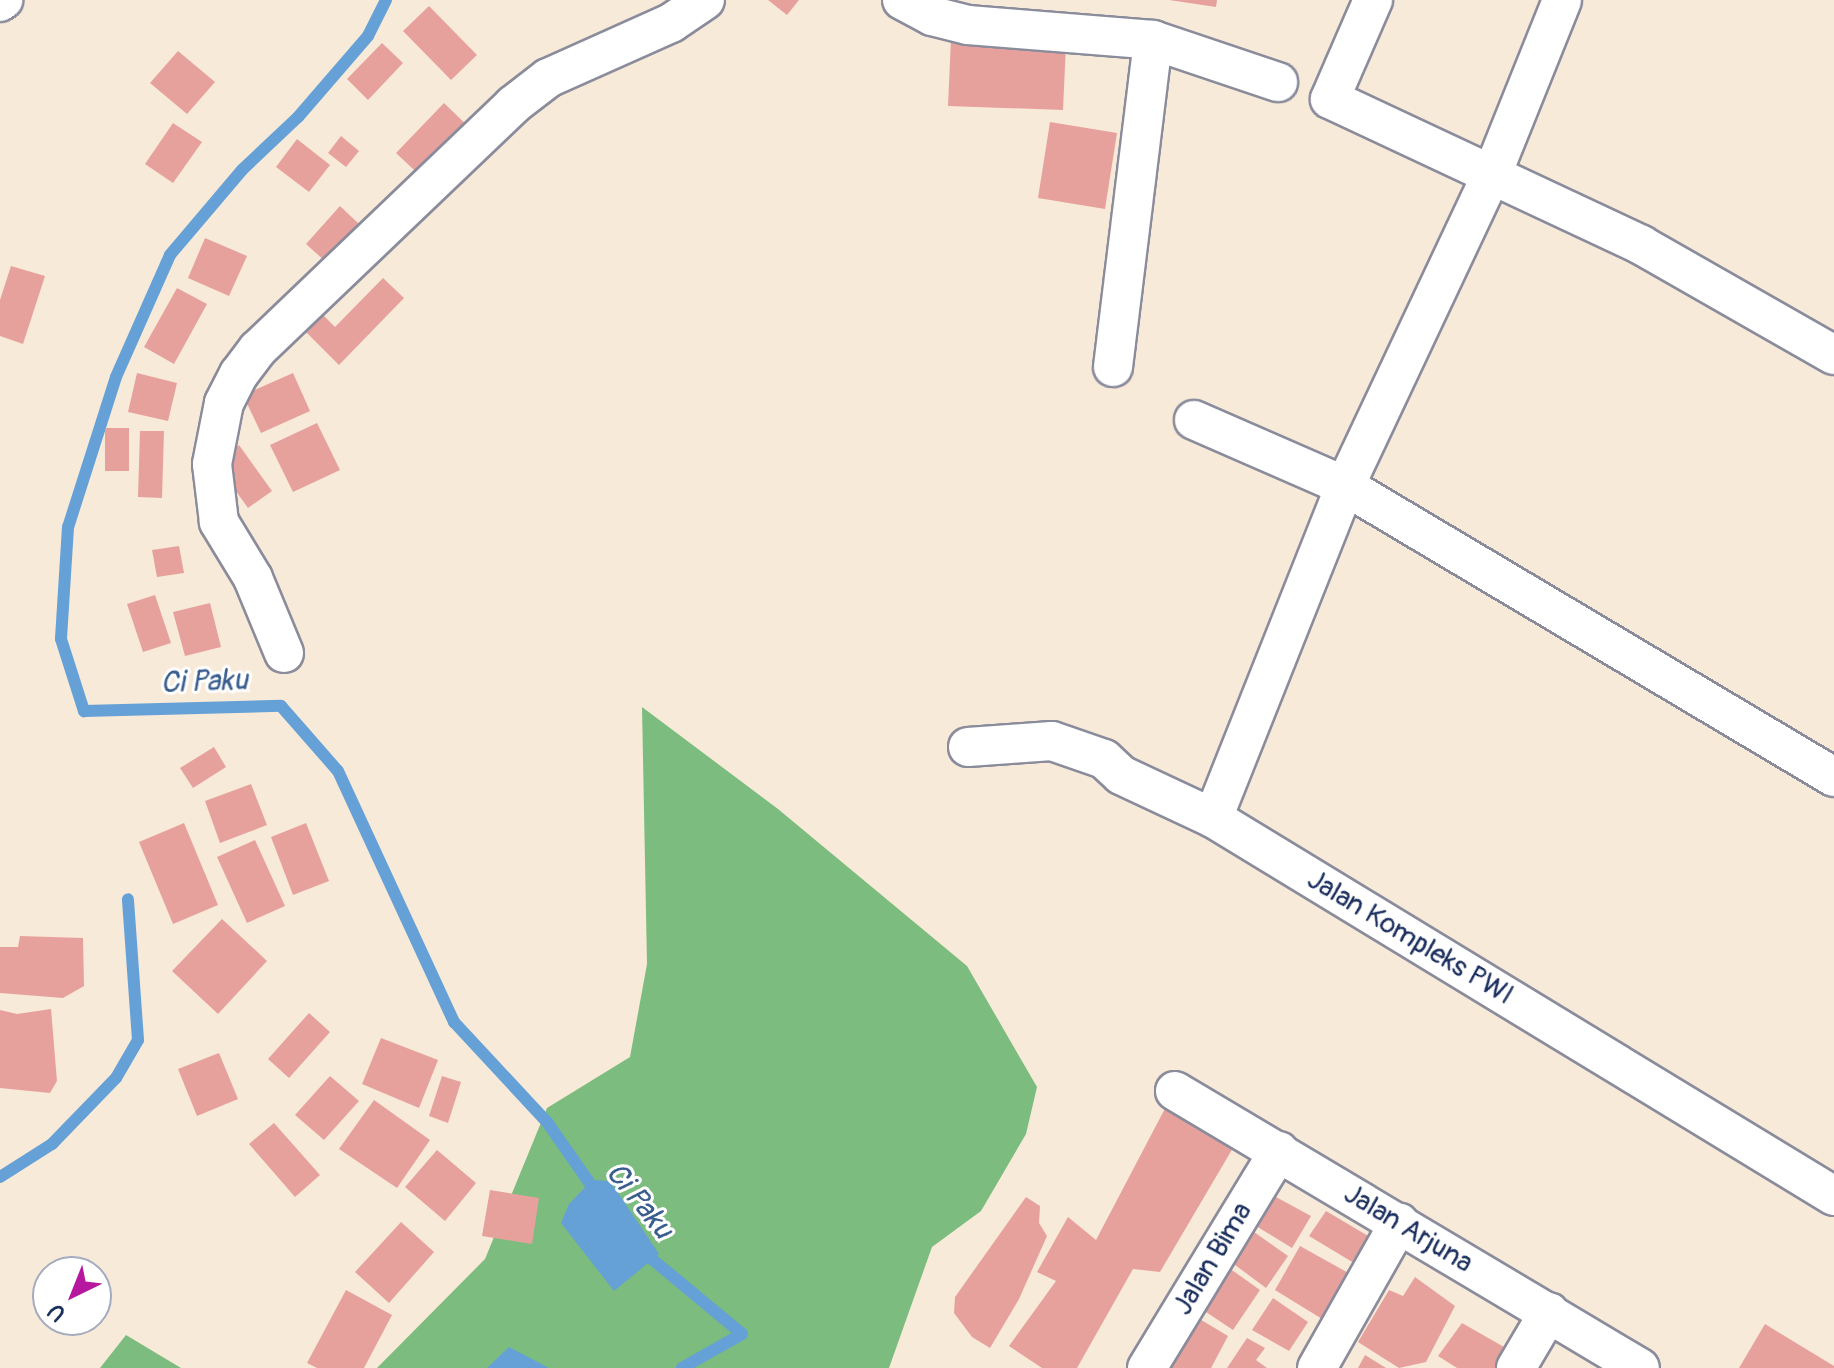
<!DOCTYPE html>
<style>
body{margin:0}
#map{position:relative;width:1834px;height:1368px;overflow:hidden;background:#f8ead9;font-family:Pangolin,sans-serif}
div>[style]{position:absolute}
.forest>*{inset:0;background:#7cbc7e}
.water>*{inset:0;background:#65a1d6}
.stream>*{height:12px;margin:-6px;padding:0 6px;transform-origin:6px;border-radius:6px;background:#65a1d6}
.building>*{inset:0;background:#e7a19d}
.roads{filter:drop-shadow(2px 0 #8a8c9c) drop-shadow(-2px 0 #8a8c9c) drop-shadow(0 2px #8a8c9c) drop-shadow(0 -2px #8a8c9c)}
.minor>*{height:38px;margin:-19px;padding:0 19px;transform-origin:19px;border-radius:19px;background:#fff}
span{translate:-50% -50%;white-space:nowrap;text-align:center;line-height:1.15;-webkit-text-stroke:6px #fff;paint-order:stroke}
.street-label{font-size:28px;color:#1b2f5e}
.water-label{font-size:30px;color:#395d8e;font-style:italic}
.north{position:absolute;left:32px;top:1256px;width:80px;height:80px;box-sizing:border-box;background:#fff;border:2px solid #a4acbf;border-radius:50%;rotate:223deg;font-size:22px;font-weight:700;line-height:32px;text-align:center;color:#1b2f5e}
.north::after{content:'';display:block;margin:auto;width:28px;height:36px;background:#b5179e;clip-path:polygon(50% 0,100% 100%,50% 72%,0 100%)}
</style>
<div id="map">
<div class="forest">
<i style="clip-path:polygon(642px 707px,778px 809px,967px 966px,1037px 1087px,1026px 1134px,981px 1211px,932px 1247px,889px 1368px,377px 1368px,485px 1259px,547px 1108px,630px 1057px,647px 964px)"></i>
<i style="clip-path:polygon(126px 1335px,181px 1368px,100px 1368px)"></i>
</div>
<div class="water">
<i style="clip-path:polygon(592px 1180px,610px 1181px,659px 1254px,614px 1291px,561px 1223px,569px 1204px)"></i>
<i style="clip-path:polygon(509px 1347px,549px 1368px,487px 1368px)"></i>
</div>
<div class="stream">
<i style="left:386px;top:0;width:40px;rotate:116.6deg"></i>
<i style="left:368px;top:36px;width:107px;rotate:130.8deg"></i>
<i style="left:298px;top:117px;width:77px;rotate:136.6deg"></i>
<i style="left:242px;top:170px;width:111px;rotate:130.3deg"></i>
<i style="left:170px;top:255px;width:133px;rotate:113.9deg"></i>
<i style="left:116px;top:377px;width:157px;rotate:107.7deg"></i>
<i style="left:68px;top:527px;width:112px;rotate:93.6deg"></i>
<i style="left:61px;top:639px;width:76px;rotate:72.3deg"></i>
<i style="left:84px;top:711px;width:197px;rotate:-1.5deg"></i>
<i style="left:281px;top:706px;width:86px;rotate:48.8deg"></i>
<i style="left:338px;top:771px;width:277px;rotate:65.2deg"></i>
<i style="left:454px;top:1022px;width:137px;rotate:47.1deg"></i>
<i style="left:547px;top:1122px;width:89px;rotate:55.1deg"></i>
<i style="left:0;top:1177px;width:62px;rotate:-32.4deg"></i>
<i style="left:52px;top:1144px;width:92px;rotate:-45.9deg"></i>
<i style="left:116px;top:1078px;width:44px;rotate:-59.9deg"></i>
<i style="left:138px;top:1040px;width:141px;rotate:-94.1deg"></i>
<i style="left:641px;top:1250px;width:131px;rotate:39.7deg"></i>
<i style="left:742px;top:1334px;width:69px;rotate:150.5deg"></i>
</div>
<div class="building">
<i style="clip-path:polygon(768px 0,799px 0,787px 15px)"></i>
<i style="clip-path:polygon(1169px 0,1217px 0,1216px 7px)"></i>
<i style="clip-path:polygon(429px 6px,477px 55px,451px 80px,403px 31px)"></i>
<i style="clip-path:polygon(951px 39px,1066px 44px,1063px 110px,948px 106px)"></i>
<i style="clip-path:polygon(382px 43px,403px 63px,368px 100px,347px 79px)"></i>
<i style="clip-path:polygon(178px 51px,215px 82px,187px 114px,150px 83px)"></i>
<i style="clip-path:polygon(444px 103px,477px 135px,429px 184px,396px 153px)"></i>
<i style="clip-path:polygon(1050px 122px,1117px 133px,1105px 209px,1038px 198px)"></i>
<i style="clip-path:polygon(173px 123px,202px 142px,173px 183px,145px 164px)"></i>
<i style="clip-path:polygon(341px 136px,359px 151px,346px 167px,328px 153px)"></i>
<i style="clip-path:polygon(297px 139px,330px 165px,309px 192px,276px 167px)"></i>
<i style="clip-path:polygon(340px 206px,359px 224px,326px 262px,306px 244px)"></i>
<i style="clip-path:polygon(205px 238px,247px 256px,229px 296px,188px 278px)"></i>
<i style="clip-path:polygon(11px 266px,45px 276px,23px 344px,0 336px,0 300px)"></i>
<i style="clip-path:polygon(383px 278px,404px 298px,339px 365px,299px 325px,315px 307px,335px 327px)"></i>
<i style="clip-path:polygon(177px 288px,207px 304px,174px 364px,144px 347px)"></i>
<i style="clip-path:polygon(137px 373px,177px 383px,168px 421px,128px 412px)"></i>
<i style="clip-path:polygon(293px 373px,310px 411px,261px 433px,243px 395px)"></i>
<i style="clip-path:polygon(317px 423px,340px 470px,293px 492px,270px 445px)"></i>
<i style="clip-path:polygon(105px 428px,129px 428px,129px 471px,105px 471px)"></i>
<i style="clip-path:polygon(140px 431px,164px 431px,162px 498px,138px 497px)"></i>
<i style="clip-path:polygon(239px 445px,272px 491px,248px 508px,215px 462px)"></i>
<i style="clip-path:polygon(179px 546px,184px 573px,157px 577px,152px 550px)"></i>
<i style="clip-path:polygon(155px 595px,171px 643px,143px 652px,127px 604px)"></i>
<i style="clip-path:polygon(210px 603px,221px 647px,185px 656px,173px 612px)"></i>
<i style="clip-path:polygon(214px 747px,226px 767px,193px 788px,180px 768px)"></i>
<i style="clip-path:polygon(251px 784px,267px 825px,220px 843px,205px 801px)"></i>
<i style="clip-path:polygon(184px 823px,218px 905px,173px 924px,139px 842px)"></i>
<i style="clip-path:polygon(306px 823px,329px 881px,293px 895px,271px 837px)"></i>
<i style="clip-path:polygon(255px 840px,285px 906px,247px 923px,217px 857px)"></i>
<i style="clip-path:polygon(222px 919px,267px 961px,218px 1014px,172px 971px)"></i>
<i style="clip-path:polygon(20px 936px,83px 938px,84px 986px,63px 998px,0 993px,0 947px,18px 947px)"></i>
<i style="clip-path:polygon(51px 1009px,57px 1081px,50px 1093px,0 1088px,0 1010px,17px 1014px)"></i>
<i style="clip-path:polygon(309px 1013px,330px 1032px,289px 1078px,268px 1059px)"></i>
<i style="clip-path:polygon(381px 1038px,438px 1060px,419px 1108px,362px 1084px)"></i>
<i style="clip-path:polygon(219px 1053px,238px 1099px,197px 1116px,178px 1069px)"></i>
<i style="clip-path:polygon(330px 1076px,359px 1101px,324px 1140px,295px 1115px)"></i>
<i style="clip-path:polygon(442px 1076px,461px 1082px,448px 1123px,429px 1116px)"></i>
<i style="clip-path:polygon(1170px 1099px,1240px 1136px,1160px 1272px,1133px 1269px,1077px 1368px,1042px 1368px,1009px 1346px,1056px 1281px,1037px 1272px,1068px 1217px,1096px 1240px)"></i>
<i style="clip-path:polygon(374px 1100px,430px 1140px,397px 1188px,339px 1149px)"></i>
<i style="clip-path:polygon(274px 1123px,320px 1175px,295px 1197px,249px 1144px)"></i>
<i style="clip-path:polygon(437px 1150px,476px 1183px,445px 1221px,405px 1187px)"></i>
<i style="clip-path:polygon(490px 1190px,539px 1198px,532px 1244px,482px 1236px)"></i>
<i style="clip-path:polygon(1265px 1191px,1311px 1216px,1292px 1248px,1246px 1220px)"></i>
<i style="clip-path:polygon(1026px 1197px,1040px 1206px,1039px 1223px,1047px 1236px,1019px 1299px,990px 1348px,972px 1337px,954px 1313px,955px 1297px)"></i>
<i style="clip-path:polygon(1326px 1211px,1380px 1243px,1364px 1269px,1309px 1236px)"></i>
<i style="clip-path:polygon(401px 1222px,434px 1252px,389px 1303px,355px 1272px)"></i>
<i style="clip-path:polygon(1240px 1222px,1288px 1256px,1266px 1288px,1219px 1253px)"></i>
<i style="clip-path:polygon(1300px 1246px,1352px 1275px,1327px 1322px,1275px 1290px)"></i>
<i style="clip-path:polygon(1222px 1263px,1260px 1290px,1233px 1330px,1194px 1304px)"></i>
<i style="clip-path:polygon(1415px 1277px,1455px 1306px,1426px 1362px,1399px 1368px,1358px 1342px,1389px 1290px,1403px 1296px)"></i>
<i style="clip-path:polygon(346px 1290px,392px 1315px,364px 1368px,317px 1368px,307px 1363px)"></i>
<i style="clip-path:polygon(1273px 1298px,1308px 1322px,1289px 1351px,1252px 1330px)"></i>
<i style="clip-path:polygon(1188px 1312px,1228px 1336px,1211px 1368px,1153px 1368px)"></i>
<i style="clip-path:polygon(1462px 1323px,1511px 1351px,1501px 1368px,1457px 1368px,1438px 1356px)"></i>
<i style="clip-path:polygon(1765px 1324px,1834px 1366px,1834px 1368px,1739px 1368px)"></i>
<i style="clip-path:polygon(1247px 1338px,1265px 1348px,1256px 1360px,1267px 1368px,1227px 1368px)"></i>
<i style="clip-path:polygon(1365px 1355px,1386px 1368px,1358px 1368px)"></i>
</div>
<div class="roads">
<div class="minor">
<i style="left:902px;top:0;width:34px;rotate:28deg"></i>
<i style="left:932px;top:16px;width:37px;rotate:14deg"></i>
<i style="left:968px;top:25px;width:186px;rotate:4.6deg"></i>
<i style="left:1153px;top:40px;width:132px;rotate:18.6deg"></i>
<i style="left:1373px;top:0;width:108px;rotate:113.5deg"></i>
<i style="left:1330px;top:99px;width:344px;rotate:25.1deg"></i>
<i style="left:1641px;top:245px;width:222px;rotate:29.7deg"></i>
<i style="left:0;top:2px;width:4px;rotate:-34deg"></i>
<i style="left:1113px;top:367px;width:329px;rotate:-83deg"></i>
<i style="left:1194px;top:420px;width:165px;rotate:23.6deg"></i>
<i style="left:1345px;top:486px;width:569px;rotate:30.76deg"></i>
<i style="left:284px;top:653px;width:81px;rotate:-112.5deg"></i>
<i style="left:253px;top:578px;width:66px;rotate:-121.3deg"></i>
<i style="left:219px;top:522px;width:58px;rotate:-96.9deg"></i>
<i style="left:212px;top:464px;width:62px;rotate:-78.9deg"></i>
<i style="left:224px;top:403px;width:33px;rotate:-63deg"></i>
<i style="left:239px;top:374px;width:31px;rotate:-53deg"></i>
<i style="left:258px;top:349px;width:353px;rotate:-43.7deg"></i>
<i style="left:513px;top:105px;width:44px;rotate:-37.6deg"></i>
<i style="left:548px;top:78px;width:135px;rotate:-24.1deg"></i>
<i style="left:671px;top:23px;width:41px;rotate:-34.1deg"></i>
<i style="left:968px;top:747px;width:84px;rotate:-4.1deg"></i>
<i style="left:1052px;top:741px;width:55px;rotate:19.1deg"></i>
<i style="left:1104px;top:759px;width:23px;rotate:43deg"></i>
<i style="left:1121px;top:775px;width:102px;rotate:25.1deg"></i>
<i style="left:1213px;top:818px;width:727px;rotate:31.33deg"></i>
<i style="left:1213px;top:818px;width:357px;rotate:-68.3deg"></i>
<i style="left:1345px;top:486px;width:347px;rotate:-64.8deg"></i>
<i style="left:1493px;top:172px;width:185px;rotate:-68.1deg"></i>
<i style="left:1175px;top:1091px;width:541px;rotate:30.78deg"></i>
<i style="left:1147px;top:1368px;width:254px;rotate:-58.7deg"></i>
<i style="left:1317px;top:1368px;width:167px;rotate:-60.5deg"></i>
<i style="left:1516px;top:1368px;width:65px;rotate:-59.5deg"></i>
</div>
</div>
<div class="street-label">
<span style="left:1410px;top:938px;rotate:31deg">Jalan Kompleks PWI</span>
<span style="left:1408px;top:1229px;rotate:31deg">Jalan Arjuna</span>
<span style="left:1213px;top:1259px;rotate:-59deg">Jalan Bima</span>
</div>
<div class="water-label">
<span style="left:204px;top:682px;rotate:-2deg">Ci Paku</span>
<span style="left:639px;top:1201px;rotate:51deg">Ci Paku</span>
</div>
<div class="north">U</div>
</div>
